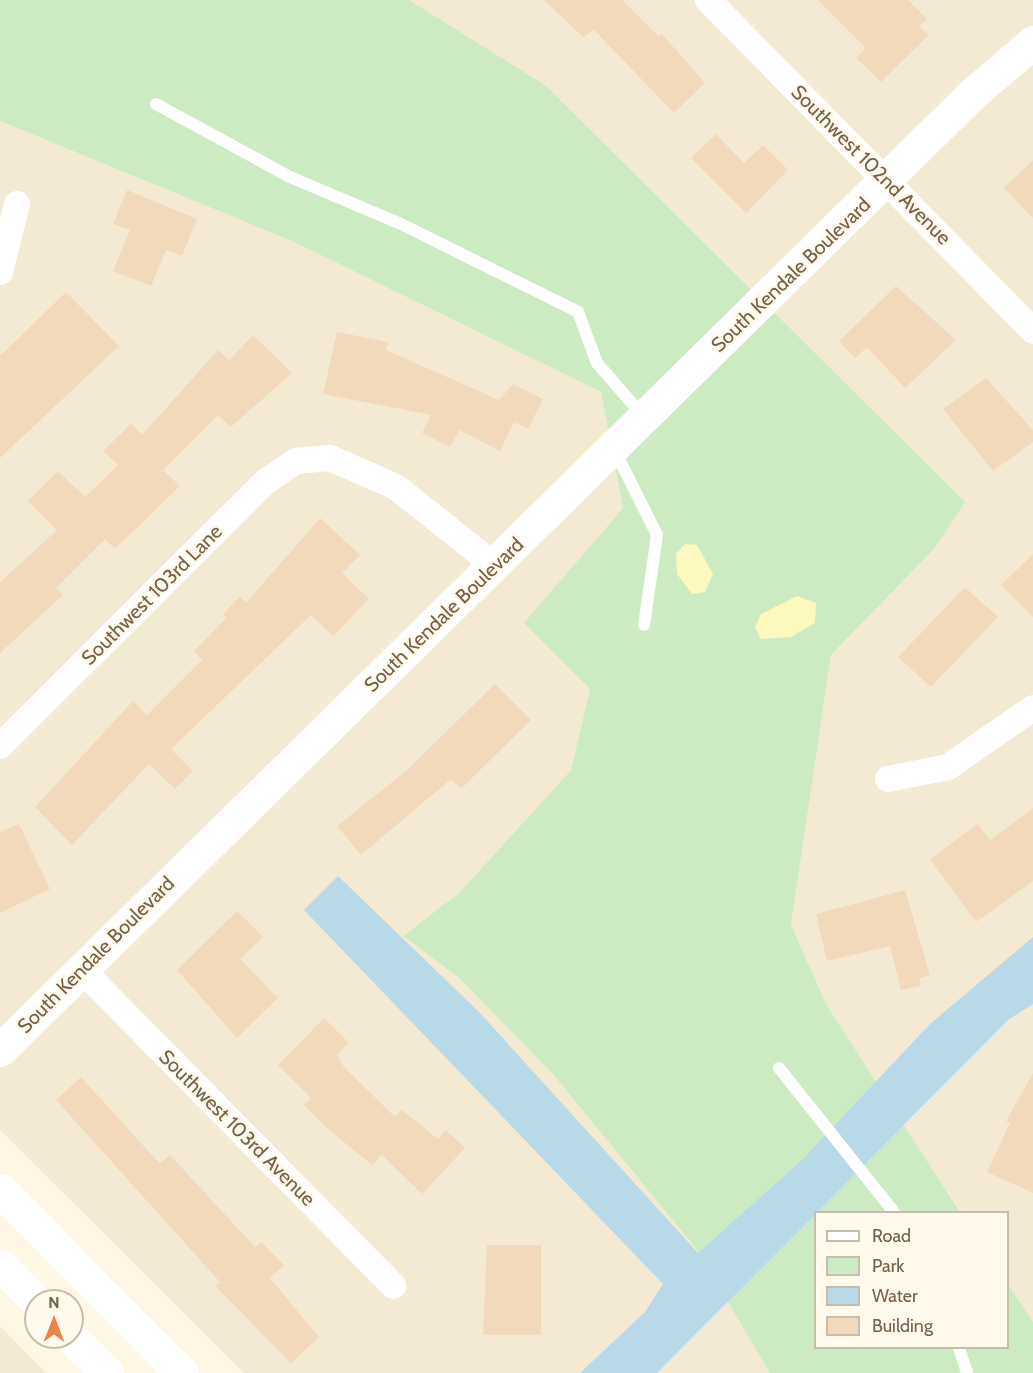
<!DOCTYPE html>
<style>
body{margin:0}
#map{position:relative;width:1033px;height:1373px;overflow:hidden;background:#fdf7e4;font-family:Cabin,sans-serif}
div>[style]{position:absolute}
.residential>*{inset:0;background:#f4ead3}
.green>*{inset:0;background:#cdebc2}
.sand>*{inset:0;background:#fdf8be}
.water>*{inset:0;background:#b8d9e7}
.building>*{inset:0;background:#f3d9bb}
.lane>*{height:12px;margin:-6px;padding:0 6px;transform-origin:6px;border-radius:6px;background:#fff}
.street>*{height:26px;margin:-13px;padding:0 13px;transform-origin:13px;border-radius:13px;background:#fff}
.secondary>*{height:33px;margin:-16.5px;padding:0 16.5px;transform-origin:16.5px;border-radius:16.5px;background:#fff}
span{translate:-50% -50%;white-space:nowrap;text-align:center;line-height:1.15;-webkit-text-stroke:5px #fffaeb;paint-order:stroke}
.street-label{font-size:20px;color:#766049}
.legend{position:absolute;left:814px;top:1211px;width:195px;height:138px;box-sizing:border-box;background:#fffaeb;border:2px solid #c8bcaa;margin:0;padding:8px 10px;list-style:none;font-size:18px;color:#766049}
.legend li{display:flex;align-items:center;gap:12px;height:30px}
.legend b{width:30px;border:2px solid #c8bcaa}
.north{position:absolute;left:24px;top:1289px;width:60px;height:60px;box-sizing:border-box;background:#fffaeb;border:2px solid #c8bcaa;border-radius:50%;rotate:0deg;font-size:16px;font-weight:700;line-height:24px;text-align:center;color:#766049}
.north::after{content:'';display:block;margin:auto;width:21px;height:27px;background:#e98347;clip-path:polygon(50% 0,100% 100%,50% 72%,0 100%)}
</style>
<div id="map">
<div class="residential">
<i style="clip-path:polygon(409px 0,1033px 0,1033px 1322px,1008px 1284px,1008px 1212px,960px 1212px,826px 1004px,791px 925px,831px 655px,935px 548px)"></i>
<i style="clip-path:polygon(0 121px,292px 241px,601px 392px,623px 508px,525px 623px,590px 689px,571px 770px,459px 893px,403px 936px,458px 977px,551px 1072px,695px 1247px,770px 1373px,244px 1373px,0 1130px)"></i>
<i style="clip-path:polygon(0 1326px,46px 1373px,0 1373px)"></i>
</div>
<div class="green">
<i style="clip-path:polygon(0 0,409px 0,545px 85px,965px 502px,935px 548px,831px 655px,791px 925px,826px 1004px,960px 1212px,816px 1212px,816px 1348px,1008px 1348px,1008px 1284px,1033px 1322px,1033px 1373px,770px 1373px,695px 1247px,551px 1072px,458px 977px,403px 936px,459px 893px,571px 770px,590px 689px,524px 623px,623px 508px,601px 392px,292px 241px,0 121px)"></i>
</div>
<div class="sand">
<i style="clip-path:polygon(685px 544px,697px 545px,713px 574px,705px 592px,692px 594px,677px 574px,676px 554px)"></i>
<i style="clip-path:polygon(797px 596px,816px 603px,815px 623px,791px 637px,761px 639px,755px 627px,761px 614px)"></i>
</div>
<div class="water">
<i style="clip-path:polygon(338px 876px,479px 1012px,698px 1253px,801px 1161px,930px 1024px,1033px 937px,1033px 1004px,1008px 1020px,657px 1373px,580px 1373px,645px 1312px,663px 1284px,304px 910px)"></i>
</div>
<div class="building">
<i style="clip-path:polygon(544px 0,622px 0,659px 37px,662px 34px,705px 83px,674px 113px,594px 30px,583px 37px)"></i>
<i style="clip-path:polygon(818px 0,908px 0,927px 19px,919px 26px,929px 35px,881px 82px,856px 58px,866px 48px)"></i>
<i style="clip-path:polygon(716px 134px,744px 163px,763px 145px,788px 170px,746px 213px,691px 158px)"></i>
<i style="clip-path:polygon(1033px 160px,1033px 218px,1004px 188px)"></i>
<i style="clip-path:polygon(127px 190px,197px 219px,182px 256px,166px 250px,151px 286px,113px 271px,130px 230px,113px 224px)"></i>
<i style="clip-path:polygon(896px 286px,956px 340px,905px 388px,867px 347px,855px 358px,839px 341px)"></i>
<i style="clip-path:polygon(66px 292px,119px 346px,0 458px,0 356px)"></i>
<i style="clip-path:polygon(337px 332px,388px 342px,386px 350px,499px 400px,513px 384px,543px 399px,528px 429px,514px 422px,500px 451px,460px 430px,450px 447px,422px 433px,431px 415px,323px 394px)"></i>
<i style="clip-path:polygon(253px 335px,292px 373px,231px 427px,218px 415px,163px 470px,180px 486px,115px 549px,105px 539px,56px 588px,63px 595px,0 653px,0 582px,57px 530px,28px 501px,58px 471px,85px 497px,118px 465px,103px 451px,131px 424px,142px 435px,218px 350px,229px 360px)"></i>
<i style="clip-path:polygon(986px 378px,1033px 430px,1033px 442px,993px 471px,943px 409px)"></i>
<i style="clip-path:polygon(320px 518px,360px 555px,342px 573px,369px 599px,333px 636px,311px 615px,171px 749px,193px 771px,175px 789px,149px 764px,72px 845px,35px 807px,133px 701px,147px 715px,202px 660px,194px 651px,226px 618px,223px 614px,240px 596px,246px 603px)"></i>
<i style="clip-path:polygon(1033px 554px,1033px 617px,1001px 585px)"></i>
<i style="clip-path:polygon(965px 587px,998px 617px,931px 687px,898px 657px)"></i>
<i style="clip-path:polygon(495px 684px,531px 720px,461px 789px,451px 779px,361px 855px,337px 826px,406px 771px)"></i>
<i style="clip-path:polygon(1033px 808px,1033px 881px,976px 922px,930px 859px,978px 824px,990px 840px)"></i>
<i style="clip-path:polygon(19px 824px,50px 889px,0 913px,0 832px)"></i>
<i style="clip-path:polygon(905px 890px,930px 975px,919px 978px,921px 986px,901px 990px,890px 946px,827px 961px,816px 914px)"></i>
<i style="clip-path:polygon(237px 911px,263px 937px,240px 959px,278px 998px,237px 1038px,177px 970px)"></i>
<i style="clip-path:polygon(324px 1018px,349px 1043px,337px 1055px,344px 1067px,395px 1117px,402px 1110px,438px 1139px,446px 1130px,465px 1148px,422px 1194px,382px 1155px,372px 1165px,327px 1128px,304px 1105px,311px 1098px,278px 1065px)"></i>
<i style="clip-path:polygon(1033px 1073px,1033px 1193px,987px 1172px,1010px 1123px,1006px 1121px)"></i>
<i style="clip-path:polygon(81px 1077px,160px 1164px,170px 1155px,255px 1247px,261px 1242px,284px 1265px,270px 1278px,319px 1337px,291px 1363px,215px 1286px,220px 1282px,56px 1100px)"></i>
<i style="clip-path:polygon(487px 1245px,541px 1245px,541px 1335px,483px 1335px)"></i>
</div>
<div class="lane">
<i style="left:156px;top:104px;width:153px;rotate:28.6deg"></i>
<i style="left:290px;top:177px;width:118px;rotate:22.9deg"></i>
<i style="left:399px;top:223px;width:200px;rotate:26.4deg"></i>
<i style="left:578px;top:312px;width:54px;rotate:69.6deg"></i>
<i style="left:597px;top:363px;width:72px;rotate:49deg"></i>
<i style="left:615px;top:451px;width:94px;rotate:63.4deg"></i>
<i style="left:657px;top:535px;width:91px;rotate:98.2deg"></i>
<i style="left:779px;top:1068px;width:184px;rotate:51.4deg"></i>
<i style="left:959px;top:1348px;width:26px;rotate:72deg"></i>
</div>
<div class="street">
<i style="left:708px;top:0;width:464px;rotate:45.5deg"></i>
<i style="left:0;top:272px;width:70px;rotate:-76deg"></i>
<i style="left:0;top:746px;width:374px;rotate:-44.9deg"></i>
<i style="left:265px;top:482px;width:37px;rotate:-34deg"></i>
<i style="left:296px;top:461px;width:34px;rotate:-5deg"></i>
<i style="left:330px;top:458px;width:72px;rotate:23.7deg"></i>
<i style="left:396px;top:487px;width:125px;rotate:38.5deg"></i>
<i style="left:888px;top:779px;width:61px;rotate:-11.3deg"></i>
<i style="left:948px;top:767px;width:103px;rotate:-34.8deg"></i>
<i style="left:81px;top:969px;width:445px;rotate:45.4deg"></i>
</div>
<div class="secondary">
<i style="left:0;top:1050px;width:1361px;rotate:-44.52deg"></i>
<i style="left:970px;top:96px;width:83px;rotate:-40.6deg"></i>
<i style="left:0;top:1190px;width:258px;rotate:45.2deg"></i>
<i style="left:0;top:1265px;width:51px;rotate:45deg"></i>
<i style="left:71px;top:1337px;width:51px;rotate:45deg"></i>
</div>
<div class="street-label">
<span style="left:871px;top:165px;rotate:45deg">Southwest 102nd Avenue</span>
<span style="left:791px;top:275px;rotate:-44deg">South Kendale Boulevard</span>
<span style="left:152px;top:595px;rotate:-45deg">Southwest 103rd Lane</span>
<span style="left:444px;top:615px;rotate:-44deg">South Kendale Boulevard</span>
<span style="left:96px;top:955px;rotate:-45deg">South Kendale Boulevard</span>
<span style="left:237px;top:1128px;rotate:45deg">Southwest 103rd Avenue</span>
</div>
<ul class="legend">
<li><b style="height:8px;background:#fff"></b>Road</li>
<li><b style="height:16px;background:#cdebc2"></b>Park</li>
<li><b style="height:16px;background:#b8d9e7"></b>Water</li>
<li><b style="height:16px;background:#f3d9bb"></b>Building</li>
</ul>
<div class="north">N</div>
</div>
